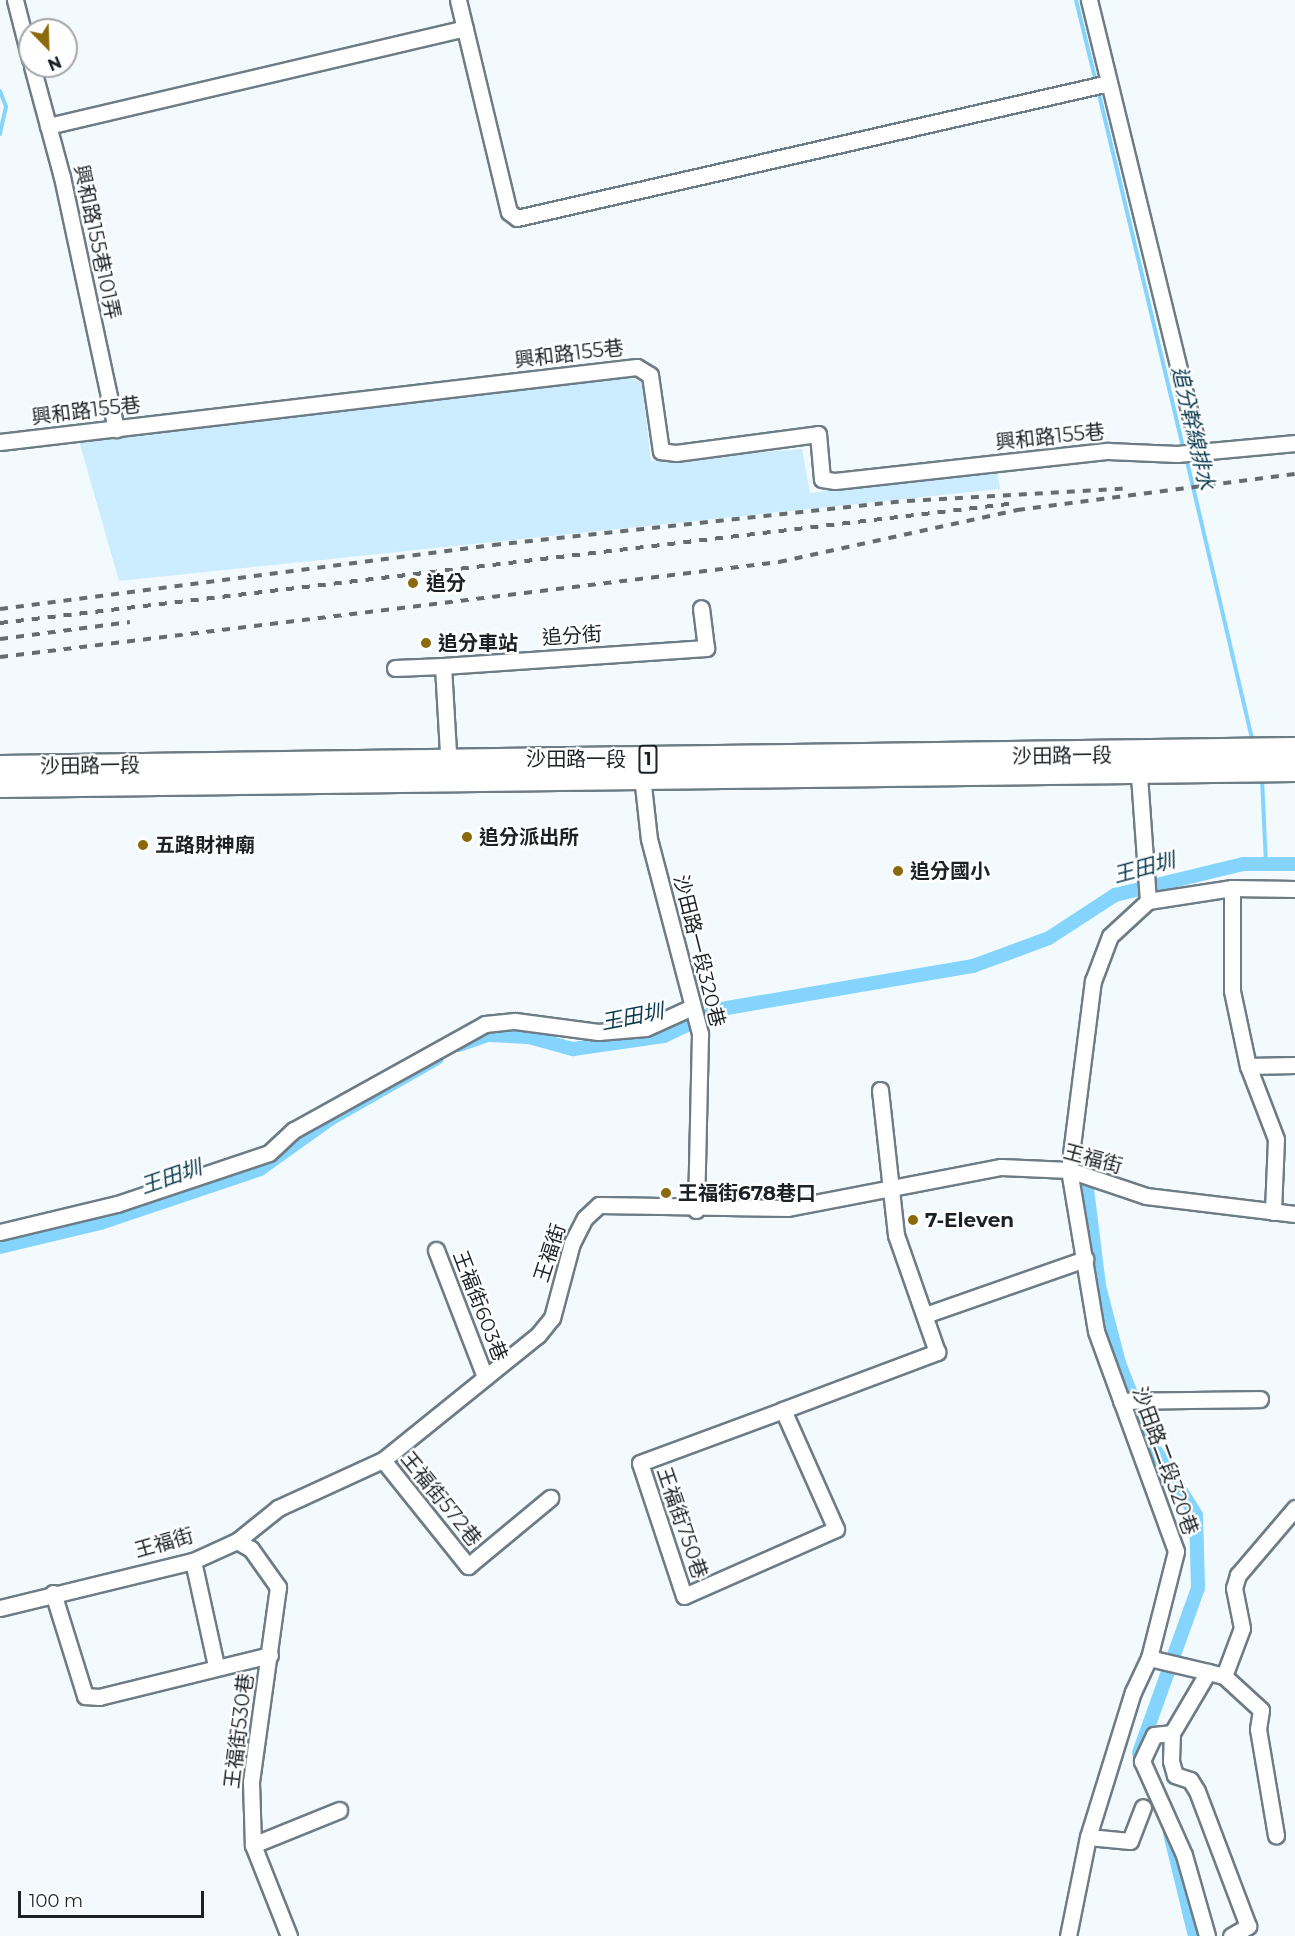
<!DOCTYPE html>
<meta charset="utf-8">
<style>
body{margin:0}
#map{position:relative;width:1295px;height:1936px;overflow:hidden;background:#f3fafe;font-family:Montserrat,"Noto Sans TC",sans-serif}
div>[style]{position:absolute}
.green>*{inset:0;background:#ccedff}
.stream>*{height:4px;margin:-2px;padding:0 2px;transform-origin:2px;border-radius:2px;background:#84d4fe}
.canal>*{height:14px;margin:-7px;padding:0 7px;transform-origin:7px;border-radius:7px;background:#84d4fe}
.roads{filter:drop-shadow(2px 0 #6d7c85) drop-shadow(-2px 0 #6d7c85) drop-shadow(0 2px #6d7c85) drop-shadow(0 -2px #6d7c85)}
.street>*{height:15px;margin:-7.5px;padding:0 7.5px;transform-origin:7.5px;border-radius:7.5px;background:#fff}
.primary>*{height:22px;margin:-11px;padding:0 11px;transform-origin:11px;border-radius:11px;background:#fff}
.rail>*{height:4px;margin-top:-2px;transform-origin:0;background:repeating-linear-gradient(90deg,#656c70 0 8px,transparent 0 16px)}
.dots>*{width:16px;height:16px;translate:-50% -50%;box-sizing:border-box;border:3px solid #fff;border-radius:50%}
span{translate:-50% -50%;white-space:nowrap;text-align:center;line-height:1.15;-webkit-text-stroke:4.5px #fff;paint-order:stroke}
.shield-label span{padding:2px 4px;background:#fff;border:2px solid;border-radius:4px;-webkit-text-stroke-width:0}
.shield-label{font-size:18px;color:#1b2125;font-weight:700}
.street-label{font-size:20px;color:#1b2125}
.poi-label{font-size:20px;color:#1b2125;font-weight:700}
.left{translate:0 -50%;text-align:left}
.water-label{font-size:21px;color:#08394e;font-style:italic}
.north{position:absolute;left:18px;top:18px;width:60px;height:60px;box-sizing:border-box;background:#fff;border:2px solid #a4a6a8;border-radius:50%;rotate:157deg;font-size:16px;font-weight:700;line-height:24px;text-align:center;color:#1b2125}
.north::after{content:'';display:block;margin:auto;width:21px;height:27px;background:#8b6a0b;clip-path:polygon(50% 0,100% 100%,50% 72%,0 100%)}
.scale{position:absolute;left:18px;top:1891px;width:186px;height:27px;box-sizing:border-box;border:3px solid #1b2125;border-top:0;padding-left:8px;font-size:18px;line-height:21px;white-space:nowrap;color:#1b2125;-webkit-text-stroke:4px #fff;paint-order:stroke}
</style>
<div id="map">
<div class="green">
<i style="clip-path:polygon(627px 376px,642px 383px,651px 461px,802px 449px,810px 493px,997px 468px,1000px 489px,119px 581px,79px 441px)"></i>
</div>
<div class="stream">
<i style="left:1076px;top:0;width:84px;rotate:76.3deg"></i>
<i style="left:1098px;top:90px;width:370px;rotate:76.6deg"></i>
<i style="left:0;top:91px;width:17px;rotate:69deg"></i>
<i style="left:6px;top:107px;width:28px;rotate:103deg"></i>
<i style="left:1186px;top:457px;width:293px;rotate:76.8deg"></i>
<i style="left:1262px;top:779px;width:85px;rotate:87.3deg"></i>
</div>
<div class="canal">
<i style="left:459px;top:1045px;width:31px;rotate:-19deg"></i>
<i style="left:488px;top:1035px;width:41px;rotate:2.8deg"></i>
<i style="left:529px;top:1037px;width:46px;rotate:15.3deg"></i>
<i style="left:573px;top:1049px;width:92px;rotate:-8.1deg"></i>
<i style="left:664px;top:1036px;width:63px;rotate:-25.3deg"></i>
<i style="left:721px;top:1009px;width:256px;rotate:-9.7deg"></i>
<i style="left:973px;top:966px;width:81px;rotate:-20.2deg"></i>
<i style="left:1049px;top:938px;width:79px;rotate:-33.1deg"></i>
<i style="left:1115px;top:895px;width:132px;rotate:-13.6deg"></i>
<i style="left:1243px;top:864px;width:52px"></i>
<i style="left:1087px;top:1189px;width:98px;rotate:82.9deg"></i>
<i style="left:1099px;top:1286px;width:80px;rotate:75.4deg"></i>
<i style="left:1119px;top:1363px;width:83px;rotate:68.7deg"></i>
<i style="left:1149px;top:1440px;width:89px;rotate:57.9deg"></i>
<i style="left:1196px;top:1515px;width:73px;rotate:88.4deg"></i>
<i style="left:1198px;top:1588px;width:175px;rotate:109.7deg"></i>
<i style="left:0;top:1247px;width:103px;rotate:-13.5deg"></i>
<i style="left:100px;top:1223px;width:169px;rotate:-18.6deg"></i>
<i style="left:260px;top:1169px;width:86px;rotate:-35.5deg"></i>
<i style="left:330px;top:1119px;width:123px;rotate:-29.7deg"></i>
<i style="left:1170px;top:1833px;width:106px;rotate:76.4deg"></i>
</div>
<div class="roads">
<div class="street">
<i style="left:15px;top:0;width:61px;rotate:75.7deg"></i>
<i style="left:458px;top:0;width:218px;rotate:76.5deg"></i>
<i style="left:509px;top:212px;width:10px;rotate:37deg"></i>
<i style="left:517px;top:218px;width:607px;rotate:-12.85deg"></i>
<i style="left:1089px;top:0;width:465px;rotate:76.3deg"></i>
<i style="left:32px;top:66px;width:115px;rotate:74.9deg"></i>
<i style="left:62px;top:177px;width:258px;rotate:77.9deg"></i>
<i style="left:48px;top:126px;width:428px;rotate:-13.2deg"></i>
<i style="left:0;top:442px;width:641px;rotate:-6.72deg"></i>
<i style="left:637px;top:367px;width:15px;rotate:32deg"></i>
<i style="left:650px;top:375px;width:77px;rotate:81.8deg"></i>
<i style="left:661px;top:451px;width:15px;rotate:8deg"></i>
<i style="left:676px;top:453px;width:143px;rotate:-7.6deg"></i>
<i style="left:818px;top:434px;width:45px;rotate:84.9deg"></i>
<i style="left:822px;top:479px;width:13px;rotate:9deg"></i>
<i style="left:835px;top:481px;width:275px;rotate:-6.3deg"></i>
<i style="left:1108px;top:451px;width:69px;rotate:2.5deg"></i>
<i style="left:1177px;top:454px;width:119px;rotate:-5.3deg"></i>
<i style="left:395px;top:668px;width:48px;rotate:-2.4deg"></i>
<i style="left:449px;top:770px;width:104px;rotate:-93.3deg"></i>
<i style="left:443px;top:666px;width:264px;rotate:-3.9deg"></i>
<i style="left:706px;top:648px;width:40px;rotate:-97.1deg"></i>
<i style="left:642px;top:776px;width:63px;rotate:83.7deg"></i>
<i style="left:649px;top:839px;width:202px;rotate:75.3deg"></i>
<i style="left:700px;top:1034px;width:176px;rotate:91.3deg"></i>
<i style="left:1232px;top:888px;width:103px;rotate:90deg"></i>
<i style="left:1232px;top:991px;width:77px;rotate:78deg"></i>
<i style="left:1248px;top:1066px;width:78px;rotate:69deg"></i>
<i style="left:1276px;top:1139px;width:73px;rotate:92.4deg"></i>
<i style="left:1148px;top:901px;width:85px;rotate:-8.8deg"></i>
<i style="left:1232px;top:888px;width:63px;rotate:0.9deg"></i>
<i style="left:1248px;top:1066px;width:47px;rotate:-1.2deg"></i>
<i style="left:0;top:1232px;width:120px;rotate:-13.5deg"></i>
<i style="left:117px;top:1204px;width:160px;rotate:-18.5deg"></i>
<i style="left:269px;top:1153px;width:34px;rotate:-43deg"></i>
<i style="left:294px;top:1130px;width:218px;rotate:-29deg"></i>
<i style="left:485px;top:1024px;width:30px;rotate:-6deg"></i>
<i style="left:515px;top:1021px;width:84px;rotate:7.5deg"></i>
<i style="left:598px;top:1032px;width:48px;rotate:-4.8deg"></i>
<i style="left:646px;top:1028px;width:48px;rotate:-24.4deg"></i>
<i style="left:436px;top:1250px;width:136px;rotate:68.9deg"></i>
<i style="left:925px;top:1315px;width:170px;rotate:-19.3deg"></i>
<i style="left:1121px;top:1401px;width:139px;rotate:-0.8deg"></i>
<i style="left:783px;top:1410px;width:130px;rotate:66deg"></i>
<i style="left:836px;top:1529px;width:166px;rotate:156.2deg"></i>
<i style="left:684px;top:1596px;width:140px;rotate:-108.3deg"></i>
<i style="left:640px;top:1463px;width:153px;rotate:-20.3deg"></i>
<i style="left:783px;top:1410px;width:165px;rotate:-20.6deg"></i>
<i style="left:937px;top:1352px;width:124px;rotate:-109.3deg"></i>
<i style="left:896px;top:1235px;width:146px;rotate:-96.3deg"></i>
<i style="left:383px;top:1460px;width:136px;rotate:51.3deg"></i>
<i style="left:468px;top:1566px;width:107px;rotate:-39.7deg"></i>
<i style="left:237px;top:1541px;width:16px;rotate:30deg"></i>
<i style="left:251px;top:1549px;width:47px;rotate:54.6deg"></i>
<i style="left:278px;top:1587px;width:197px;rotate:97.9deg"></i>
<i style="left:251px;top:1782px;width:63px;rotate:88.2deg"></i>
<i style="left:253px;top:1845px;width:98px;rotate:68.4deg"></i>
<i style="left:193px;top:1561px;width:107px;rotate:77.6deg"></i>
<i style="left:53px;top:1593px;width:108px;rotate:72.7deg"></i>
<i style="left:85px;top:1696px;width:14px;rotate:4deg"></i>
<i style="left:99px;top:1697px;width:176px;rotate:-13.8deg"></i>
<i style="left:0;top:1608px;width:199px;rotate:-13.7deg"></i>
<i style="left:193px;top:1561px;width:48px;rotate:-24.4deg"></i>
<i style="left:237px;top:1541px;width:53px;rotate:-38.8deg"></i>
<i style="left:278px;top:1508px;width:115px;rotate:-24.6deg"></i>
<i style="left:383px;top:1460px;width:199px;rotate:-38.9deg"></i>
<i style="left:538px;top:1335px;width:22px;rotate:-51deg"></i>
<i style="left:552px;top:1318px;width:78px;rotate:-75.1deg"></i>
<i style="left:572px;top:1243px;width:28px;rotate:-63deg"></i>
<i style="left:585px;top:1218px;width:19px;rotate:-43deg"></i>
<i style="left:599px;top:1205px;width:189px;rotate:0.9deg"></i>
<i style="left:788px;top:1208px;width:217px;rotate:-10.9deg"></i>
<i style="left:1001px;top:1167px;width:68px;rotate:2.5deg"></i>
<i style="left:1069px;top:1170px;width:81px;rotate:18.7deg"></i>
<i style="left:1146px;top:1196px;width:150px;rotate:6.9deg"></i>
<i style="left:1149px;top:1658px;width:61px;rotate:13.3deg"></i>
<i style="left:1224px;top:1676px;width:51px;rotate:-69.4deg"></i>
<i style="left:1242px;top:1628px;width:41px;rotate:-101.3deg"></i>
<i style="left:1234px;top:1588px;width:14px;rotate:-73deg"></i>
<i style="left:1238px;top:1575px;width:88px;rotate:-49.6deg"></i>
<i style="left:1172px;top:1733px;width:18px;rotate:174deg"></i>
<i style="left:1154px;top:1735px;width:29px;rotate:115deg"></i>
<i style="left:1142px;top:1761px;width:103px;rotate:65.9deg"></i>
<i style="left:1184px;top:1855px;width:84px;rotate:74.1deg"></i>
<i style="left:1088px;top:1837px;width:42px;rotate:5.4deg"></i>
<i style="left:1130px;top:1841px;width:36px;rotate:-69deg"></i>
<i style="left:253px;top:1845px;width:93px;rotate:-22.1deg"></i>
<i style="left:1068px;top:1936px;width:101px;rotate:-78.6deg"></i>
<i style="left:1088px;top:1837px;width:152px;rotate:-72.8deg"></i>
<i style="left:1133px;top:1692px;width:38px;rotate:-65deg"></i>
<i style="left:1149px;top:1658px;width:110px;rotate:-75.8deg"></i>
<i style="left:1176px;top:1551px;width:234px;rotate:-110deg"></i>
<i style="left:1096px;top:1331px;width:163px;rotate:-99.5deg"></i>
<i style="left:1069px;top:1170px;width:191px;rotate:-82.8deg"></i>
<i style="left:1093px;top:981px;width:48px;rotate:-69.3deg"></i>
<i style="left:1110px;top:936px;width:52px;rotate:-42.6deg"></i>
<i style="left:1148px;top:901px;width:138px;rotate:-94.1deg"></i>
<i style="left:1231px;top:1936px;width:20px;rotate:-30deg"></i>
<i style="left:1248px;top:1926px;width:144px;rotate:-110.7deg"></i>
<i style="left:1197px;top:1791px;width:13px;rotate:-122deg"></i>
<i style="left:1190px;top:1780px;width:16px;rotate:-162deg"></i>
<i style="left:1175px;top:1775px;width:15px;rotate:-106deg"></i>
<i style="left:1171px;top:1761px;width:28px;rotate:-88deg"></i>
<i style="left:1172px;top:1733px;width:71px;rotate:-59.5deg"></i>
<i style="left:1208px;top:1672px;width:16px;rotate:14deg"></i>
<i style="left:1224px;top:1676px;width:50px;rotate:42.6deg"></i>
<i style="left:1261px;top:1710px;width:19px;rotate:99deg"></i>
<i style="left:1258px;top:1729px;width:108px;rotate:80.4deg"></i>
</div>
<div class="primary">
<i style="left:0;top:767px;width:1295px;rotate:-0.8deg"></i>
<i style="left:0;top:786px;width:1295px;rotate:-0.71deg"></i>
</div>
</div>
<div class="rail">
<i style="left:0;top:609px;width:497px;rotate:-7.4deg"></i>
<i style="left:493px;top:545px;width:416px;rotate:-6.1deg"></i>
<i style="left:907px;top:501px;width:223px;rotate:-3.3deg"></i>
<i style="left:0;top:623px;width:1016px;rotate:-6.73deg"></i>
<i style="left:0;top:639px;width:131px;rotate:-7.5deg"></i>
<i style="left:0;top:657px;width:785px;rotate:-6.95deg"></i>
<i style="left:779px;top:562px;width:244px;rotate:-12.3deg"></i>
<i style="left:1017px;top:510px;width:280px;rotate:-7.4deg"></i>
</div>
<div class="dots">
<i style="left:413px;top:583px;background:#8b6a0b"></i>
<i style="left:426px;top:643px;background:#8b6a0b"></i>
<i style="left:467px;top:837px;background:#8b6a0b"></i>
<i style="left:143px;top:845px;background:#8b6a0b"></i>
<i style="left:898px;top:871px;background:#8b6a0b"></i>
<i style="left:666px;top:1193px;background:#8b6a0b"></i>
<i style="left:913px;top:1220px;background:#8b6a0b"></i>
</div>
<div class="shield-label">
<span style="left:648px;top:759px">1</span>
</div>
<div class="street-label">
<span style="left:97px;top:242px;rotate:78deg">興和路155巷101弄</span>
<span style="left:569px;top:354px;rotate:-7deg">興和路155巷</span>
<span style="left:86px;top:411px;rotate:-7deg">興和路155巷</span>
<span style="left:1050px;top:437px;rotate:-6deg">興和路155巷</span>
<span style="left:572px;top:636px;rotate:-4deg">追分街</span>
<span style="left:1062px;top:756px;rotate:-1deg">沙田路一段</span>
<span style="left:576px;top:759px">沙田路一段</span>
<span style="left:90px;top:766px;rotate:-1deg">沙田路一段</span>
<span style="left:699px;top:951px;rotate:76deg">沙田路一段320巷</span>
<span style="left:1093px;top:1159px;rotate:15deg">王福街</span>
<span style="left:550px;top:1253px;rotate:-72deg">王福街</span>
<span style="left:480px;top:1306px;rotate:69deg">王福街603巷</span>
<span style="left:1165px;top:1461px;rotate:70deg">沙田路二段320巷</span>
<span style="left:441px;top:1499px;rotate:51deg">王福街572巷</span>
<span style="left:682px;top:1523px;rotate:71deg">王福街750巷</span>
<span style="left:164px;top:1543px;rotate:-16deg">王福街</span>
<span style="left:239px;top:1731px;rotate:-83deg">王福街530巷</span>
</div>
<div class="poi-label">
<span class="left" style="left:426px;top:583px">追分</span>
<span class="left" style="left:438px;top:643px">追分車站</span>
<span class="left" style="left:479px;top:837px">追分派出所</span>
<span class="left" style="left:155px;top:845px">五路財神廟</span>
<span class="left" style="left:910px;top:871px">追分國小</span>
<span class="left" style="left:678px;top:1193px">王福街678巷口</span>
<span class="left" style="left:925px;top:1220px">7-Eleven</span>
</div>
<div class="water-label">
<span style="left:1193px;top:428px;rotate:77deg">追分幹線排水</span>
<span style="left:1144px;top:868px;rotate:-15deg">王田圳</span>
<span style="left:632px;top:1017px;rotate:-11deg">王田圳</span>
<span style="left:171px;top:1177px;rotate:-19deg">王田圳</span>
</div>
<div class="north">N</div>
<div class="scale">100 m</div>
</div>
